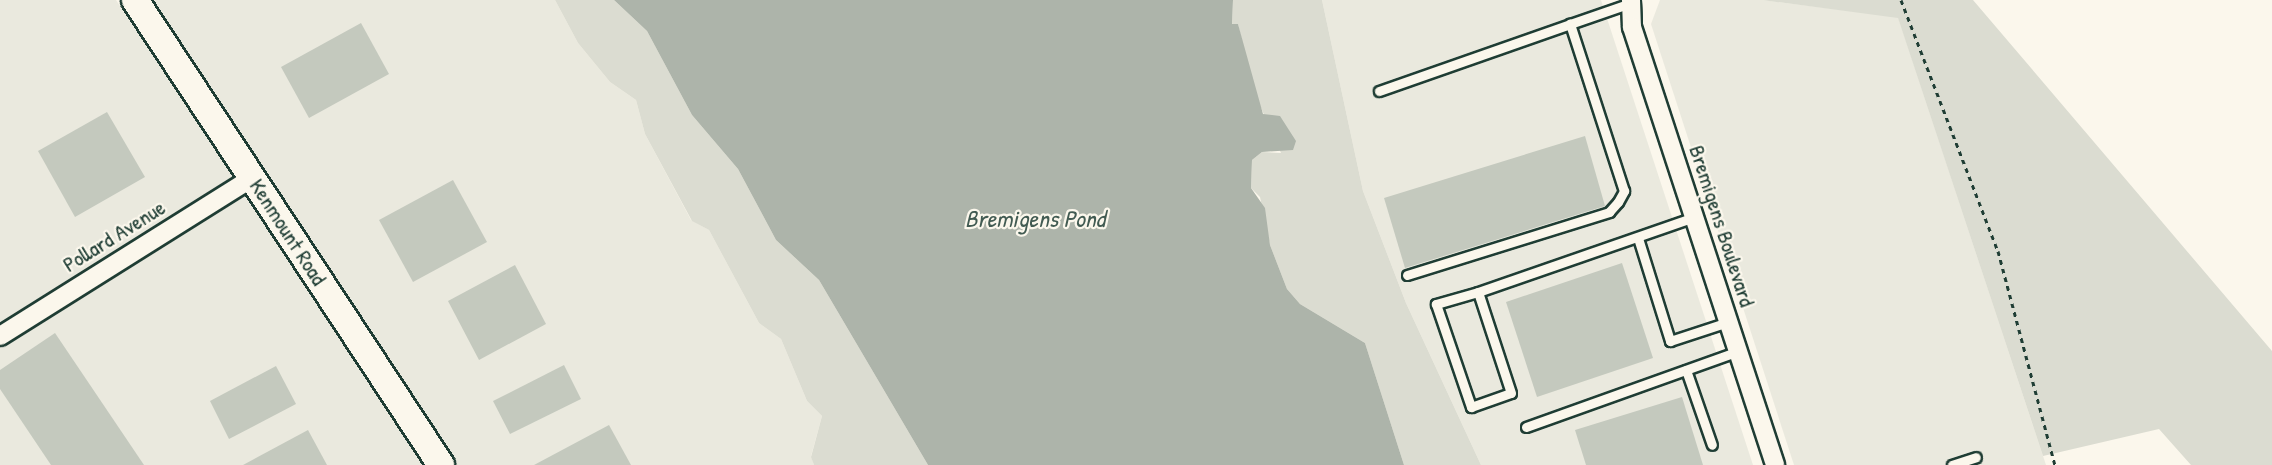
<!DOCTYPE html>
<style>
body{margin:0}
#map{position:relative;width:2272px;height:465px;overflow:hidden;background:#fbf7ec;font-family:"Patrick Hand",sans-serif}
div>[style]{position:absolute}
.built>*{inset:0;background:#eae9de}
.green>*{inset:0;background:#dbdcd1}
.water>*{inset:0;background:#adb4aa}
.building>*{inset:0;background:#c4c9be}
.path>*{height:3px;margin-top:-1.5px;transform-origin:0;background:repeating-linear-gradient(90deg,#1f3d34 0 4.5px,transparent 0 9px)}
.roads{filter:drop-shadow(2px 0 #1f3d34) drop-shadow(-2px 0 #1f3d34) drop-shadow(0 2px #1f3d34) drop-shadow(0 -2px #1f3d34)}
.service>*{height:9px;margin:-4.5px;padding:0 4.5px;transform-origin:4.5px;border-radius:4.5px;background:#fbf7ec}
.minor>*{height:18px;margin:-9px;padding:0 9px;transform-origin:9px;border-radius:9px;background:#fbf7ec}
.secondary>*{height:26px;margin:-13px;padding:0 13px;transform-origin:13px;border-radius:13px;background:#fbf7ec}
span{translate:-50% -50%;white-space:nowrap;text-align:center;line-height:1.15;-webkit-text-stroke:4.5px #fbf7ec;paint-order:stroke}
.street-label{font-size:22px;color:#1f3d34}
.water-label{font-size:24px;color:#425b52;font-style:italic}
</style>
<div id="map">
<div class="built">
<i style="clip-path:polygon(0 0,116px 0,430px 465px,0 465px)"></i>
<i style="clip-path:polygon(144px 0,555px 0,578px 43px,610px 82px,636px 100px,645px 134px,691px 220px,709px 230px,759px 323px,781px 339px,807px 401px,822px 416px,811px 456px,814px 465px,454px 465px)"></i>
<i style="clip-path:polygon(1322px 0,1601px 0,1753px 465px,1481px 465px,1406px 303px,1363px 191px)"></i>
<i style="clip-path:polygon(1660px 0,1762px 0,1898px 17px,2046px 465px,1794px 465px,1651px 24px)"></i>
</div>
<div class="green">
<i style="clip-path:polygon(555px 0,614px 0,647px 31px,692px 115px,738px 169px,776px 240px,819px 280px,928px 465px,814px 465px,811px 457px,822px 416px,807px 401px,781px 339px,759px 323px,709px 230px,692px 221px,645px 134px,636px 100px,610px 82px,578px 43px)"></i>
<i style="clip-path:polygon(1233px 0,1322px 0,1363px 191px,1406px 303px,1481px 465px,1404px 465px,1365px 343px,1300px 304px,1287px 289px,1270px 245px,1260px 197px,1251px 188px,1252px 160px,1262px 152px,1281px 153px,1254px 92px,1238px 24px,1232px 25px)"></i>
<i style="clip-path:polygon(1762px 0,1973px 0,2272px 351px,2272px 465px,2191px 465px,2159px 429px,2043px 456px,1898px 18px)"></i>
</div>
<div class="water">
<i style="clip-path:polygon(614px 0,1233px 0,1232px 24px,1238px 24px,1263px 114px,1280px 116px,1296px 141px,1293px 150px,1262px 152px,1252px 160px,1251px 188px,1265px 208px,1270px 245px,1287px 289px,1300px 304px,1365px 343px,1404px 465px,928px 465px,819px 280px,776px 240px,738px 169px,692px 115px,647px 31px)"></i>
</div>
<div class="building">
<i style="clip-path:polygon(361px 23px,389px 74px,309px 118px,281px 67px)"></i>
<i style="clip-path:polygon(107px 112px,145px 177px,75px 217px,38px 151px)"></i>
<i style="clip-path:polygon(1585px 136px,1605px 206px,1405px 268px,1384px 198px)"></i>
<i style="clip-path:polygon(453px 180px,487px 242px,413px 282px,379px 220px)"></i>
<i style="clip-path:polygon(1622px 263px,1653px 358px,1537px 397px,1506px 302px)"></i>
<i style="clip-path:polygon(515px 265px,546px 324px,479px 360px,448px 301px)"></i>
<i style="clip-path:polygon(55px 333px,144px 465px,51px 465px,0 389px,0 370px)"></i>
<i style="clip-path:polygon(564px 365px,581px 399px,510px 434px,493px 401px)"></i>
<i style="clip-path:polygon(276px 366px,296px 404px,229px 439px,210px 401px)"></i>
<i style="clip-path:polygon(1682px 397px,1703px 465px,1586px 465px,1575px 430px)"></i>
<i style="clip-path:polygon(609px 425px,631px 465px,534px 465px)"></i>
<i style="clip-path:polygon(308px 430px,327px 465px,243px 465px)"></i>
</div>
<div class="path">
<i style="left:1901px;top:0;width:269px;rotate:68.9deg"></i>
<i style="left:1998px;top:251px;width:221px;rotate:75.1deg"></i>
</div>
<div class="roads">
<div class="service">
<i style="left:1379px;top:91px;width:202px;rotate:-19.3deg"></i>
<i style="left:1638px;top:238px;width:108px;rotate:72.7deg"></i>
<i style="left:1670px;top:341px;width:61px;rotate:-18.1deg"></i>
<i style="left:1407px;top:275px;width:212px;rotate:-17.3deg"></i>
<i style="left:1609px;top:212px;width:13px;rotate:-48deg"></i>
<i style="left:1618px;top:202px;width:13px;rotate:-61deg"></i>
<i style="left:1624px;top:191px;width:176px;rotate:-107.9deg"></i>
<i style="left:1570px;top:24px;width:65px;rotate:-19deg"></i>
<i style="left:1478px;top:292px;width:44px;rotate:164.1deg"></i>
<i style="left:1436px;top:304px;width:109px;rotate:71.2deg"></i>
<i style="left:1471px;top:407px;width:42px;rotate:-19.3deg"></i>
<i style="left:1511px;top:393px;width:106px;rotate:-108.1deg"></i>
<i style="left:1478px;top:292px;width:229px;rotate:-19.1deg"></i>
<i style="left:1686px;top:370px;width:79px;rotate:70.9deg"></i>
<i style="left:1526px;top:427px;width:225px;rotate:-19.7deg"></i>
<i style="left:1952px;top:465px;width:25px;rotate:-18deg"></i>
</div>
<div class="minor">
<i style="left:1631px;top:0;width:27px;rotate:88deg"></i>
<i style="left:1632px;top:27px;width:461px;rotate:71.9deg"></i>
<i style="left:0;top:336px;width:299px;rotate:-32.1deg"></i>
</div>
<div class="secondary">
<i style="left:135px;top:0;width:557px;rotate:56.65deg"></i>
</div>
</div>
<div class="street-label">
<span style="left:1722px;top:226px;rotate:72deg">Bremigens Boulevard</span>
<span style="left:288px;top:232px;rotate:57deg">Kenmount Road</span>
<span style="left:114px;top:236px;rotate:-32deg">Pollard Avenue</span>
</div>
<div class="water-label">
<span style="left:1035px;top:219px">Bremigens Pond</span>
</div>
</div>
